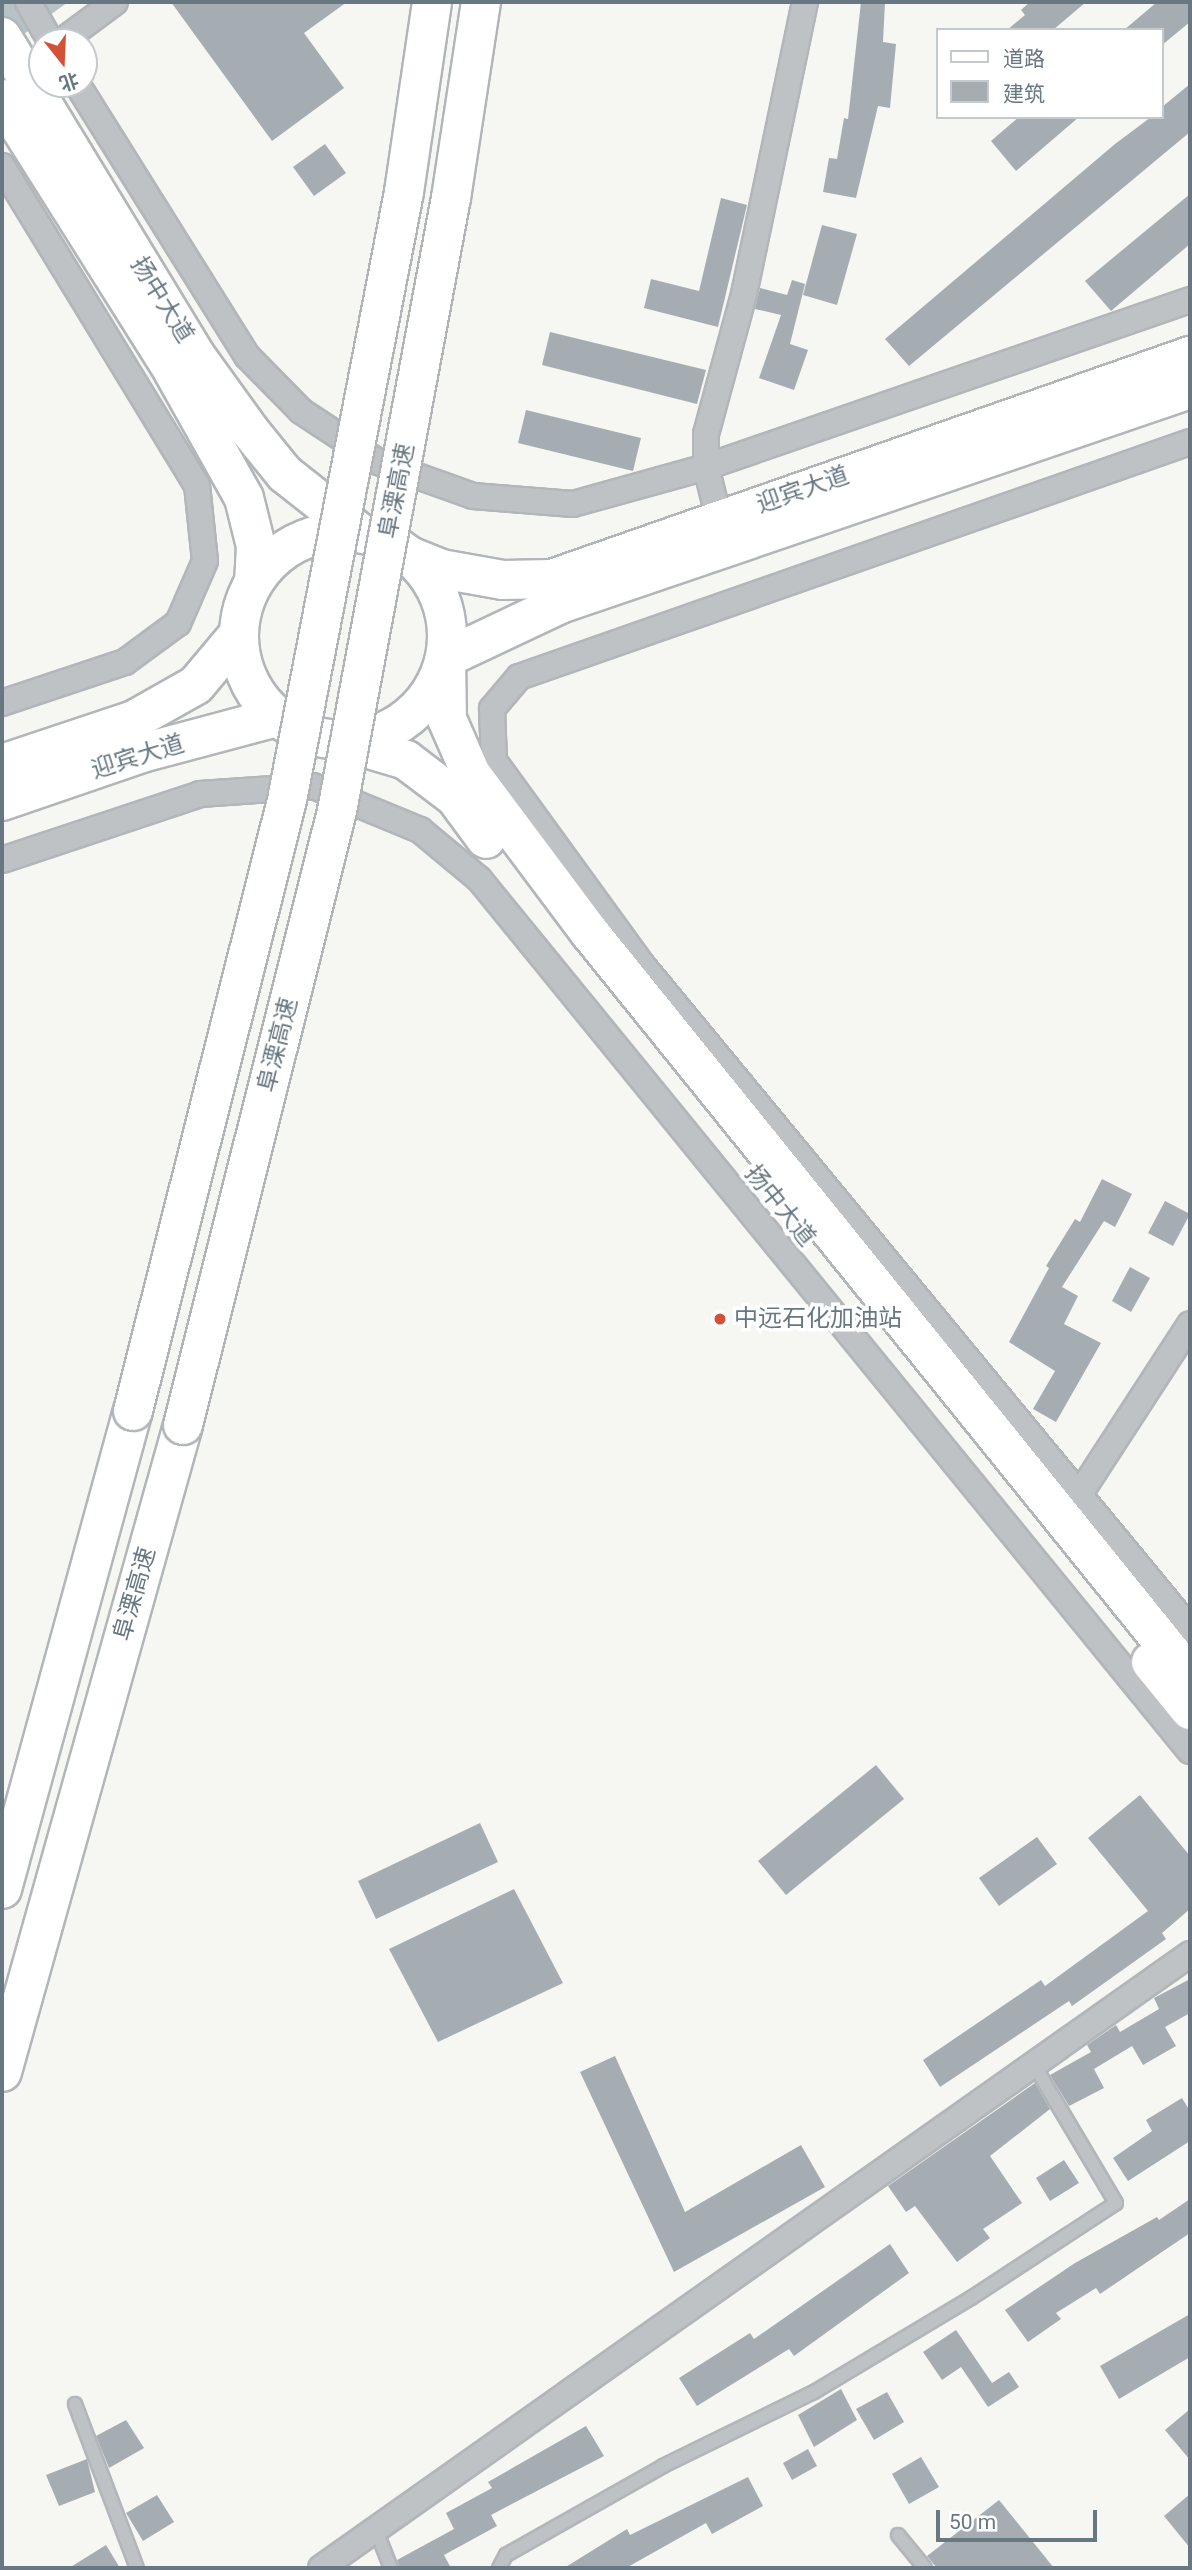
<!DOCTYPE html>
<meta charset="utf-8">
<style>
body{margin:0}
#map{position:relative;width:1192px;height:2570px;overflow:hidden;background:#f6f6f3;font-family:Roboto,"Noto Sans SC",sans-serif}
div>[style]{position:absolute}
.water>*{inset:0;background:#b6c2c5}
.building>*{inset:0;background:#a6adb2}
.roads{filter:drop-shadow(2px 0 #b2b6b9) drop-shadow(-2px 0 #b2b6b9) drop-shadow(0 2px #b2b6b9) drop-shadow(0 -2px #b2b6b9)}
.lane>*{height:12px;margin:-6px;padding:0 6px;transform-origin:6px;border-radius:6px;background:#bec2c5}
.street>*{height:24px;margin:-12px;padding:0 12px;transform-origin:12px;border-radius:12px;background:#bec2c5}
.primary>*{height:38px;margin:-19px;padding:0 19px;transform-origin:19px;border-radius:19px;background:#fff}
.primary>.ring{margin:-19px;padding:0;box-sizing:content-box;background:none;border:38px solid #fff;border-radius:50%}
.highway>*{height:38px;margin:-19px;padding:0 19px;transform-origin:19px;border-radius:19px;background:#fff}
.bridges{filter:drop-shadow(2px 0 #b1b5b8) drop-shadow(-2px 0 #b1b5b8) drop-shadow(0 2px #b1b5b8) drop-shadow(0 -2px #b1b5b8)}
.highway-bridge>*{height:38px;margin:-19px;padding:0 19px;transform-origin:19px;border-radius:19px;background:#fff}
.dots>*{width:19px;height:19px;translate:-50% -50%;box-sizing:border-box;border:4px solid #fff;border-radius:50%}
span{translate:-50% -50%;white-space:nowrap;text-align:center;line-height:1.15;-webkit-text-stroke:7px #fff;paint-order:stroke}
.street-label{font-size:24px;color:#687882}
.poi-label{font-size:24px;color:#687882}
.left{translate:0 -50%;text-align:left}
.frame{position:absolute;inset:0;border:4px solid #687882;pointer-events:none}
.legend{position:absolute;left:936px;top:28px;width:228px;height:91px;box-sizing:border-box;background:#fff;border:2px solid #c3c9cd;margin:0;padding:9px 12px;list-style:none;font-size:21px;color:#687882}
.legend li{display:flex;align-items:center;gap:14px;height:35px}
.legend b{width:35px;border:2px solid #c3c9cd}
.north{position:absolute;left:28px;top:28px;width:70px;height:70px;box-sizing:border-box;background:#fff;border:2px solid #c3c9cd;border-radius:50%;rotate:162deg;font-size:19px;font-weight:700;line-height:28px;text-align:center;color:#687882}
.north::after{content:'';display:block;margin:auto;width:24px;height:32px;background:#d35237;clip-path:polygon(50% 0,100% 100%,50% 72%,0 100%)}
.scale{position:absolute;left:936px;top:2510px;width:161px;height:32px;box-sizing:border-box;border:4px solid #687882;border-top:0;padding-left:9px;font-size:21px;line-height:24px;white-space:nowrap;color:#687882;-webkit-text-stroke:5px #fff;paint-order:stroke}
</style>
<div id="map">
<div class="water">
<i style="clip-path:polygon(2px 2px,68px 2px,2px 50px)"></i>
</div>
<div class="building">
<i style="clip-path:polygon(171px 2px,347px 2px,304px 33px,344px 88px,272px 141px)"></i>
<i style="clip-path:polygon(861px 2px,885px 2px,883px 42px,896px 44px,890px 108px,878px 106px,856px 198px,823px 192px,829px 158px,837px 159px,844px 118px,848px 119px)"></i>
<i style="clip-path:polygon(1030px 2px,1086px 2px,1053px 30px,1007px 30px,1025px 15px,1021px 10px)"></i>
<i style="clip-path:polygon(1157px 2px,1190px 2px,1190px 22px,1162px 45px,1162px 30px,1124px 30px)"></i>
<i style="clip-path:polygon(1190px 84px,1190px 132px,909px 366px,885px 339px,1115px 144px,1151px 117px,1162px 117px,1162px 107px)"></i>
<i style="clip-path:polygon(1019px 117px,1079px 117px,1016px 171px,991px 141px)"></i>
<i style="clip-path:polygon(325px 144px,346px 173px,314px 196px,293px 167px)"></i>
<i style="clip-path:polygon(1190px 194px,1190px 244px,1111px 311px,1085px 281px)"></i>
<i style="clip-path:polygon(721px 198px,747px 205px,718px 327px,644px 308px,651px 279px,699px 291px)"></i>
<i style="clip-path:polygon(822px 225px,857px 234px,837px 305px,803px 295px)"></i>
<i style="clip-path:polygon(792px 280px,805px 284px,790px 344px,808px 350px,794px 390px,759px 378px,781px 315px,755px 309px,760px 288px,787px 295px)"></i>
<i style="clip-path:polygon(550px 332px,706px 370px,697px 404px,542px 365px)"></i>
<i style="clip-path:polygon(526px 410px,641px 438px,633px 471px,518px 443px)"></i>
<i style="clip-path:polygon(1102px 1179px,1132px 1194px,1115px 1227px,1104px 1221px,1062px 1287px,1078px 1296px,1064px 1324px,1101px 1343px,1056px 1422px,1033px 1409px,1055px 1371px,1009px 1342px,1049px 1268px,1046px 1266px,1075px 1219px,1080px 1222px)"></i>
<i style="clip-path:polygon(1165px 1201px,1190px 1214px,1173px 1246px,1148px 1233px)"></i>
<i style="clip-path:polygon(1130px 1267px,1150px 1278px,1131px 1312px,1112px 1301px)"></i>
<i style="clip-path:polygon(876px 1765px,904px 1799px,786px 1895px,758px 1861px)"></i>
<i style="clip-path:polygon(1140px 1795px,1190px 1856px,1190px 1909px,1162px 1933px,1166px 1939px,1072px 2006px,1069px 2001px,940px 2087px,923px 2060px,1041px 1980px,1045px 1986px,1148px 1911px,1088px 1838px)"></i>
<i style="clip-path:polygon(480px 1823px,498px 1862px,376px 1919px,358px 1881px)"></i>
<i style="clip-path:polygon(1037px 1837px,1057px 1864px,999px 1906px,979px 1878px)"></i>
<i style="clip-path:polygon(514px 1889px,563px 1983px,438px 2042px,389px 1949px)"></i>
<i style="clip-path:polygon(1190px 1979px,1190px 2013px,1165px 2027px,1176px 2046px,1143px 2065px,1132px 2046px,1094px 2069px,1104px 2088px,1069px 2106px,1050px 2075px,1091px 2052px,1087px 2045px,1116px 2025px,1120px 2032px,1159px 2009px,1154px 1998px)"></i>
<i style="clip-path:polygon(615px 2056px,685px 2212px,801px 2145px,825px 2187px,674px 2272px,580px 2072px)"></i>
<i style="clip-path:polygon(1035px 2083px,1050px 2109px,990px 2156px,1022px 2203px,983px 2229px,990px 2238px,957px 2262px,915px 2206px,906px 2212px,888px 2186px)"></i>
<i style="clip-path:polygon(1182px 2098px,1190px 2111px,1190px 2141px,1128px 2181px,1113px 2158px,1152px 2131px,1146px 2120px)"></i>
<i style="clip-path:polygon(1064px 2160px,1079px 2183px,1050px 2201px,1036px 2178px)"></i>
<i style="clip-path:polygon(1190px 2199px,1190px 2233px,1100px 2294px,1096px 2288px,1056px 2313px,1061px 2319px,1028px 2342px,1005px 2310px,1075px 2263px,1157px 2217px,1159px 2220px)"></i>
<i style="clip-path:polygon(890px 2244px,909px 2273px,794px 2356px,789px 2349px,697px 2406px,679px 2378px,750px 2333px,754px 2339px)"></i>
<i style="clip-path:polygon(1190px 2314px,1190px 2357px,1119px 2399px,1100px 2366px)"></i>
<i style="clip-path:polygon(956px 2330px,992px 2383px,1009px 2372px,1019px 2387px,988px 2407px,961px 2367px,942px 2380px,923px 2352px)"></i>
<i style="clip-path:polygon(841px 2389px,857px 2420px,814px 2447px,798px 2415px)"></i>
<i style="clip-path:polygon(887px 2392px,904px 2422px,874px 2440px,856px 2409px)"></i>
<i style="clip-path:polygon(1190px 2409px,1190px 2460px,1165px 2430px)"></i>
<i style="clip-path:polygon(126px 2420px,144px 2448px,109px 2468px,96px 2436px)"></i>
<i style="clip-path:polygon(586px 2426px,604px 2456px,491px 2515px,497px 2526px,444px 2555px,451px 2568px,400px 2568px,397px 2560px,454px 2529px,446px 2513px,492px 2488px,488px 2482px)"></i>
<i style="clip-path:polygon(808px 2449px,817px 2466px,792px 2480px,783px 2463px)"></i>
<i style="clip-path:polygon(921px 2457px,939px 2487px,909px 2504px,892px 2474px)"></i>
<i style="clip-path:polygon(87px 2459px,95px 2492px,59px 2506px,46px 2475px)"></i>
<i style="clip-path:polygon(748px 2477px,763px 2506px,712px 2534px,706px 2523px,626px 2568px,564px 2568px,627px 2529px,630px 2535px)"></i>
<i style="clip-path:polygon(1190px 2494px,1190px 2548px,1164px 2516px)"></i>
<i style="clip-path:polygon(157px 2495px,174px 2522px,143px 2541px,126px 2513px)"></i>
<i style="clip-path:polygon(999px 2500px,1054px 2568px,937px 2568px,927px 2556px)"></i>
<i style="clip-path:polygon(106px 2545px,120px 2568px,69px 2568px)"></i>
</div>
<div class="roads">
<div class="lane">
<i style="left:75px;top:2404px;width:175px;rotate:69.3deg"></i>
<i style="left:376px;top:2530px;width:41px;rotate:68.5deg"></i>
<i style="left:898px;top:2535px;width:43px;rotate:50.7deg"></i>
<i style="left:499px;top:2568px;width:15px;rotate:-62deg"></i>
<i style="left:506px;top:2555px;width:180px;rotate:-29.5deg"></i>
<i style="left:663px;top:2466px;width:168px;rotate:-26.1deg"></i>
<i style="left:814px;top:2392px;width:183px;rotate:-30.9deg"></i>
<i style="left:971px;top:2298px;width:173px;rotate:-33.2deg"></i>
<i style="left:1116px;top:2203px;width:161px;rotate:-120.7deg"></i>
</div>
<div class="street">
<i style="left:28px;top:2px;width:46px;rotate:60.1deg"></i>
<i style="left:61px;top:42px;width:67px;rotate:-36.5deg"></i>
<i style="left:77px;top:84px;width:321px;rotate:58deg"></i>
<i style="left:247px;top:356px;width:77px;rotate:45.5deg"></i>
<i style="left:301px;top:411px;width:92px;rotate:33.5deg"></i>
<i style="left:378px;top:462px;width:101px;rotate:19.7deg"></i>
<i style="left:473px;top:496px;width:100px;rotate:4.6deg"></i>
<i style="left:573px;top:504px;width:138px;rotate:-15.5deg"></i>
<i style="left:706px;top:467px;width:512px;rotate:-19.04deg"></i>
<i style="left:2px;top:166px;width:374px;rotate:58.6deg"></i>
<i style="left:197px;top:485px;width:76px;rotate:84deg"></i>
<i style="left:205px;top:561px;width:68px;rotate:113.5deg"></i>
<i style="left:178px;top:623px;width:66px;rotate:143.7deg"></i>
<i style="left:125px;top:662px;width:130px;rotate:161.6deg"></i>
<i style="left:1190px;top:442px;width:711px;rotate:160.7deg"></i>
<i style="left:519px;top:677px;width:42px;rotate:130.2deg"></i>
<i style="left:492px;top:709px;width:52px;rotate:87.8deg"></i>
<i style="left:494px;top:761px;width:253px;rotate:54deg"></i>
<i style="left:643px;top:966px;width:860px;rotate:50.48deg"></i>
<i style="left:719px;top:519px;width:54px;rotate:-104deg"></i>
<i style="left:706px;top:467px;width:33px;rotate:-90deg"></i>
<i style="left:706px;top:434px;width:145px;rotate:-74.8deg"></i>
<i style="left:744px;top:294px;width:298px;rotate:-78.2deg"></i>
<i style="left:2px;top:860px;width:209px;rotate:-18.4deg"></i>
<i style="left:200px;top:794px;width:113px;rotate:-4deg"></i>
<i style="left:313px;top:786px;width:116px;rotate:22.4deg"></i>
<i style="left:420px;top:830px;width:77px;rotate:39.7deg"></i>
<i style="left:479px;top:879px;width:1125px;rotate:50.81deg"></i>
<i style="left:1081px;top:1492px;width:200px;rotate:-57deg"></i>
<i style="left:321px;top:2568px;width:1064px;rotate:-35.24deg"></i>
</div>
<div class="primary">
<i style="left:2px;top:37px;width:373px;rotate:58.7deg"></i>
<i style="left:196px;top:356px;width:92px;rotate:54.2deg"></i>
<i style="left:250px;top:431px;width:55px;rotate:50.9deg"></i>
<i style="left:285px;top:474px;width:95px;rotate:38.2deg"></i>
<i style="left:2px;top:99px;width:321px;rotate:57.8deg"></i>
<i style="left:173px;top:371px;width:145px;rotate:60.8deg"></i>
<i style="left:244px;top:498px;width:49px;rotate:76deg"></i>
<i style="left:256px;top:546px;width:35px;rotate:93deg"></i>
<i style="left:1190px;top:389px;width:666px;rotate:161.16deg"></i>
<i style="left:560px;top:604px;width:126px;rotate:154.7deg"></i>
<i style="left:446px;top:658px;width:61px;rotate:89.1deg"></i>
<i style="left:447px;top:719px;width:60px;rotate:66.4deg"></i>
<i style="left:471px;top:774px;width:199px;rotate:53.2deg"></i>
<i style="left:590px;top:933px;width:955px;rotate:51.08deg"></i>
<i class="ring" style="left:239px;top:532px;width:170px;height:170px"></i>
<i style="left:412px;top:557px;width:31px;rotate:22deg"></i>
<i style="left:441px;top:569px;width:63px;rotate:10.1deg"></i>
<i style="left:503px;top:580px;width:49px;rotate:-1.2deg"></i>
<i style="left:552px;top:579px;width:676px;rotate:-19.27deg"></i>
<i style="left:342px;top:741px;width:67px;rotate:16.5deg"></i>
<i style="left:406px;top:760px;width:61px;rotate:37.1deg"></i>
<i style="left:455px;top:797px;width:52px;rotate:53.6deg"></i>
<i style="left:2px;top:764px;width:139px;rotate:-18.4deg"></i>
<i style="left:134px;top:720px;width:71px;rotate:-29.4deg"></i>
<i style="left:196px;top:685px;width:65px;rotate:-50deg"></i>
<i style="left:2px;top:801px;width:148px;rotate:-18.9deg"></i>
<i style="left:142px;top:753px;width:139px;rotate:-15deg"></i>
<i style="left:1151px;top:1662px;width:62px;rotate:50.9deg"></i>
</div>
<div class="highway">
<i style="left:2px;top:1889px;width:496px;rotate:-74.7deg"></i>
<i style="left:2px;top:2072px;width:672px;rotate:-74.37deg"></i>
</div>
</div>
<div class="bridges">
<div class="highway-bridge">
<i style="left:133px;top:1411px;width:630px;rotate:-75.85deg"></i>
<i style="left:287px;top:800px;width:619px;rotate:-79.11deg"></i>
<i style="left:404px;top:192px;width:192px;rotate:-81.6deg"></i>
<i style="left:183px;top:1425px;width:633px;rotate:-75.92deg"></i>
<i style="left:337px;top:811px;width:624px;rotate:-79.47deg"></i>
<i style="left:451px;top:198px;width:198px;rotate:-81.3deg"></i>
</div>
</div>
<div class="dots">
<i style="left:720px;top:1319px;background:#d35237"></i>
</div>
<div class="street-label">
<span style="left:162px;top:300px;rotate:58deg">扬中大道</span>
<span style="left:803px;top:490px;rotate:-19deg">迎宾大道</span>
<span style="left:397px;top:491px;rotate:-79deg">阜溧高速</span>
<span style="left:138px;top:757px;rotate:-17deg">迎宾大道</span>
<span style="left:278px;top:1045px;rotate:-76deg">阜溧高速</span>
<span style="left:780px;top:1206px;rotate:51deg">扬中大道</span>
<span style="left:135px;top:1594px;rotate:-74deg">阜溧高速</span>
</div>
<div class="poi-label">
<span class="left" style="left:734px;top:1319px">中远石化加油站</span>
</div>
<div class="frame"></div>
<ul class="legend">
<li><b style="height:9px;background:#fff"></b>道路</li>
<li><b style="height:19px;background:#a6adb2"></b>建筑</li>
</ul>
<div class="north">北</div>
<div class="scale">50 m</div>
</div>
